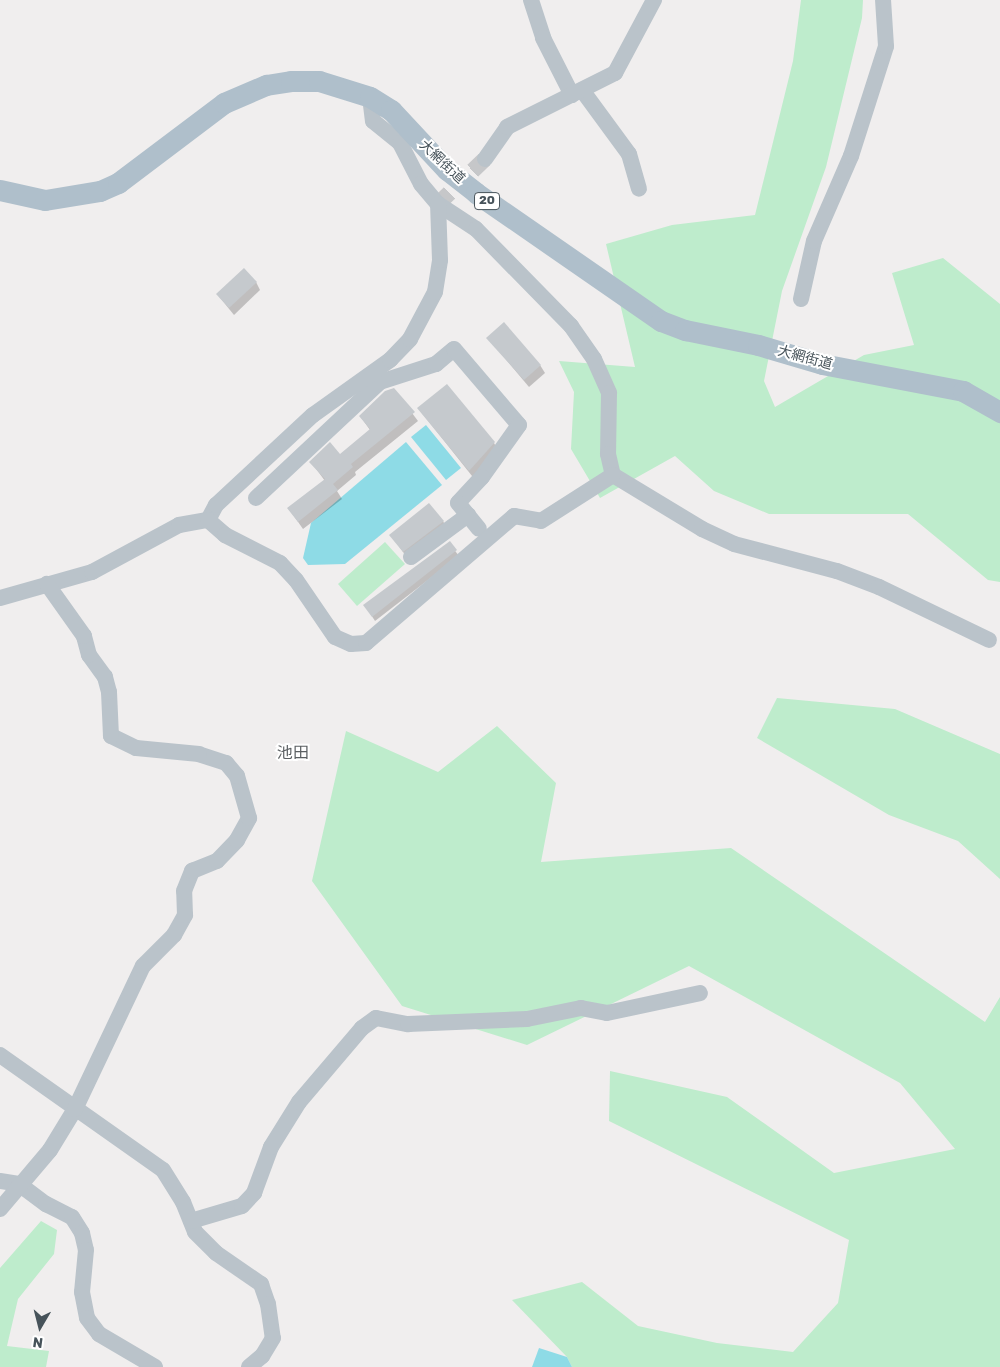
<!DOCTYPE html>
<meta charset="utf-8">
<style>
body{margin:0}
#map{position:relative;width:1000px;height:1367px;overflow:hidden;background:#f0eeee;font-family:Rubik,"Noto Sans JP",sans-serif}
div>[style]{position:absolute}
.green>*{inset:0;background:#beeccc}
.water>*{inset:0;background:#8edbe6}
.shadow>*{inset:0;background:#0003}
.building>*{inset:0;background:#c5c9cd}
.minor-tunnel>*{height:16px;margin-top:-8px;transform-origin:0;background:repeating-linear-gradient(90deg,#c6c7c9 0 16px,transparent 0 24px)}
.minor>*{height:16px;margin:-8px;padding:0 8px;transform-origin:8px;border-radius:8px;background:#bac3ca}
.major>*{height:21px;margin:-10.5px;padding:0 10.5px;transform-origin:10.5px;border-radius:10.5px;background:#afbfcb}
span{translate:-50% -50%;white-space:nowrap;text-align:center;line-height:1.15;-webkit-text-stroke:4px #fff;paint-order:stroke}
.shield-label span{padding:1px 4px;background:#fff;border:1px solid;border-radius:4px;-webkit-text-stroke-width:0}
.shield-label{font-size:12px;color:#47535a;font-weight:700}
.street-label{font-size:14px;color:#47535a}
.quarter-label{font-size:16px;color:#5b5f62}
.north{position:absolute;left:15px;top:1302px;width:50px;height:50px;-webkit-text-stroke:4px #fff;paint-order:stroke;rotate:188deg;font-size:14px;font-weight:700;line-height:20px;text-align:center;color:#47535a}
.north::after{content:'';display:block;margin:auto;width:18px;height:22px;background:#47535a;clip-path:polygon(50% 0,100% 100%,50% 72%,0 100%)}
</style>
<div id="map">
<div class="green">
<i style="clip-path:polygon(801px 0,863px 0,862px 18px,826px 167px,782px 291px,764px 381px,775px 407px,864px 355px,914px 345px,892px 273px,943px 258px,1000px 304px,1000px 582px,988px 580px,908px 514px,769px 514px,714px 491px,675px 456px,600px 498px,571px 449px,574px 392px,559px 361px,635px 367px,606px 244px,672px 225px,755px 215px,793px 61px)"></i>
<i style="clip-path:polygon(385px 542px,405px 564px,357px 606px,338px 584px)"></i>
<i style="clip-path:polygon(777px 698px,895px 709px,1000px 754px,1000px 879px,958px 841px,889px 815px,757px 738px)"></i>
<i style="clip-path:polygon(497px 726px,556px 783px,541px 862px,731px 848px,985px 1022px,1000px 997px,1000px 1367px,572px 1367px,567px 1357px,512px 1300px,582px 1282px,638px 1326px,717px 1343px,793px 1352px,838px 1303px,849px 1240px,609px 1121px,610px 1071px,727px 1097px,834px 1173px,955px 1149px,900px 1083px,689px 966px,527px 1045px,402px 1006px,312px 881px,346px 731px,438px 772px)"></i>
<i style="clip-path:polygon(41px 1221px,57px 1230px,54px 1254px,18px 1299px,7px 1346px,49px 1351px,46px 1367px,0 1367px,0 1268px)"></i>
</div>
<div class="water">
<i style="clip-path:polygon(426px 425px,461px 468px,446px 480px,411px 437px)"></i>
<i style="clip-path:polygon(406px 442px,442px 485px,345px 564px,308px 565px,303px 558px,311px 523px)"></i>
<i style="clip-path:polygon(539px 1348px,567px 1357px,572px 1367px,532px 1367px)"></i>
</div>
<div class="shadow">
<i style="clip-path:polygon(256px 282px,260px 290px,234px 315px,217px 294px)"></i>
<i style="clip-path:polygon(488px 338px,540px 365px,545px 373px,529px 387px)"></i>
<i style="clip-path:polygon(394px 389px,418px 421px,355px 472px,356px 475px,337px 491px,342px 499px,303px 529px,289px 509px,325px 481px,311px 462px,340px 455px,370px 430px,360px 416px)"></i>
<i style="clip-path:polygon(418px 408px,494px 443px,500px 454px,476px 481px)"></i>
<i style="clip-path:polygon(443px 521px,447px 529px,408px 559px,391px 535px)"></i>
<i style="clip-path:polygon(449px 543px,459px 556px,375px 621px,368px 610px)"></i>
</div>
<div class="building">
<i style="clip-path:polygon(244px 268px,257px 282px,229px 308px,216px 294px)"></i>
<i style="clip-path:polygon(504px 322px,541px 365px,524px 380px,486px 338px)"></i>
<i style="clip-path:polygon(447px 384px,495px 442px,469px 471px,417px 408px)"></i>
<i style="clip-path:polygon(394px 388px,415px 412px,351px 464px,353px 467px,333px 484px,338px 490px,298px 522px,287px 508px,325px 479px,309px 462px,330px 442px,340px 454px,370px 429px,359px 416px,385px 391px)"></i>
<i style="clip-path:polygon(429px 503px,444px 521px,403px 552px,389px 535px)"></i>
<i style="clip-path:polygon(450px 541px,457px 550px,372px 617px,363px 605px)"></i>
</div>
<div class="minor-tunnel">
<i style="left:438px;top:204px;width:65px;rotate:-43.8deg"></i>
</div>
<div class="minor">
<i style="left:531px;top:0;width:40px;rotate:72deg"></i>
<i style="left:543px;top:38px;width:64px;rotate:63deg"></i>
<i style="left:582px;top:90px;width:79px;rotate:53.7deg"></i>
<i style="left:629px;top:154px;width:36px;rotate:74deg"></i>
<i style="left:370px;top:97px;width:24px;rotate:83deg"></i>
<i style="left:373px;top:121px;width:35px;rotate:39deg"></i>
<i style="left:400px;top:143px;width:46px;rotate:62.9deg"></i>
<i style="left:421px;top:184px;width:26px;rotate:50deg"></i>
<i style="left:438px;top:204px;width:45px;rotate:33.3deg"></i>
<i style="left:476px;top:229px;width:136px;rotate:45.6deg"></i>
<i style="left:571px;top:326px;width:40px;rotate:55.1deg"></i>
<i style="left:594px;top:359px;width:37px;rotate:66deg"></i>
<i style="left:609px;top:393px;width:61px;rotate:90.9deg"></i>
<i style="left:608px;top:454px;width:22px;rotate:77deg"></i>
<i style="left:613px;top:475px;width:104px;rotate:31.2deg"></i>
<i style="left:702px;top:529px;width:35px;rotate:25deg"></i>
<i style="left:734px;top:544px;width:106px;rotate:14.7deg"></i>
<i style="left:837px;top:571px;width:45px;rotate:20.9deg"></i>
<i style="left:879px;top:587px;width:122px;rotate:25.7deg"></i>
<i style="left:485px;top:159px;width:39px;rotate:-55deg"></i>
<i style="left:507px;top:127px;width:121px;rotate:-26.6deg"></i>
<i style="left:615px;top:73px;width:83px;rotate:-61.9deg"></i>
<i style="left:801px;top:299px;width:59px;rotate:-77.4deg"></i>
<i style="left:814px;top:241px;width:93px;rotate:-66.5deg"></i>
<i style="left:851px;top:156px;width:115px;rotate:-72.3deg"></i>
<i style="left:886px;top:46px;width:46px;rotate:-93.7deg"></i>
<i style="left:256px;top:498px;width:170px;rotate:-43.1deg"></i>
<i style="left:380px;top:382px;width:59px;rotate:-17.8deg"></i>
<i style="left:436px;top:364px;width:23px;rotate:-40deg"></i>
<i style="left:454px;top:349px;width:100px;rotate:49.5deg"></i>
<i style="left:519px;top:425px;width:64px;rotate:125.4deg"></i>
<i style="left:482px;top:477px;width:35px;rotate:133deg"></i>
<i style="left:458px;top:503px;width:33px;rotate:51deg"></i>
<i style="left:208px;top:520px;width:17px;rotate:-62deg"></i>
<i style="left:216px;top:505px;width:132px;rotate:-42.9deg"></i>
<i style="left:313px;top:415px;width:95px;rotate:-35.5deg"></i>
<i style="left:390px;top:360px;width:29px;rotate:-46deg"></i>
<i style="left:410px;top:339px;width:53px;rotate:-62deg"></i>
<i style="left:435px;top:292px;width:32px;rotate:-81deg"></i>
<i style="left:440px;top:260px;width:56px;rotate:-92deg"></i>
<i style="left:411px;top:557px;width:71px;rotate:-36.4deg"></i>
<i style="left:0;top:598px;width:96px;rotate:-15.8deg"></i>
<i style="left:92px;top:572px;width:99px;rotate:-28.4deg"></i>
<i style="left:179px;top:525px;width:29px;rotate:-10deg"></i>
<i style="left:208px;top:520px;width:23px;rotate:41deg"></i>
<i style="left:225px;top:535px;width:62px;rotate:27deg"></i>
<i style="left:280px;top:563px;width:23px;rotate:47deg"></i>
<i style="left:296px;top:580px;width:69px;rotate:55.6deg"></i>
<i style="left:335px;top:637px;width:17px;rotate:24deg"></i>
<i style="left:351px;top:644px;width:15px;rotate:-4deg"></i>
<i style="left:366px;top:643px;width:195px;rotate:-40.6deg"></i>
<i style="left:514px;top:516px;width:27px;rotate:10deg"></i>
<i style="left:541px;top:521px;width:85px;rotate:-32.6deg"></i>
<i style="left:0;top:1055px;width:199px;rotate:35.2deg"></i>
<i style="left:163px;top:1170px;width:38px;rotate:58deg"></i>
<i style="left:183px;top:1202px;width:32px;rotate:68deg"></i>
<i style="left:195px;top:1232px;width:30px;rotate:45deg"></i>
<i style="left:216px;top:1253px;width:55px;rotate:34.6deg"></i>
<i style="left:261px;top:1284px;width:21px;rotate:71deg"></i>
<i style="left:268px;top:1304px;width:34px;rotate:82deg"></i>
<i style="left:273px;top:1338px;width:21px;rotate:121deg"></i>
<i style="left:262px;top:1356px;width:17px;rotate:140deg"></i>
<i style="left:0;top:1181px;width:19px;rotate:9deg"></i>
<i style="left:19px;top:1184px;width:34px;rotate:37deg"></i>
<i style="left:46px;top:1204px;width:29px;rotate:27deg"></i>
<i style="left:72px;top:1217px;width:19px;rotate:58deg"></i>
<i style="left:82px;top:1233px;width:17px;rotate:77deg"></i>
<i style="left:86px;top:1250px;width:42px;rotate:95.4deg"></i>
<i style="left:82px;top:1292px;width:26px;rotate:79deg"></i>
<i style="left:87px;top:1318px;width:20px;rotate:53deg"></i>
<i style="left:99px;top:1334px;width:65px;rotate:30.5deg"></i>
<i style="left:0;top:1209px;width:77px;rotate:-49.7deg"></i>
<i style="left:50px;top:1150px;width:48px;rotate:-58.6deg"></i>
<i style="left:75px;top:1109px;width:158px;rotate:-64.6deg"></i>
<i style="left:143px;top:966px;width:44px;rotate:-45deg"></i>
<i style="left:174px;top:935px;width:23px;rotate:-61deg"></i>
<i style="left:185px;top:915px;width:24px;rotate:-92deg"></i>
<i style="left:184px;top:891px;width:22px;rotate:-68deg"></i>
<i style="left:192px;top:871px;width:27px;rotate:-22deg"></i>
<i style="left:217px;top:861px;width:29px;rotate:-46deg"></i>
<i style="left:237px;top:840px;width:25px;rotate:-61deg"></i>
<i style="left:249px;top:818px;width:44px;rotate:-105.9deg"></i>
<i style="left:237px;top:776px;width:17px;rotate:-130deg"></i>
<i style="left:226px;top:763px;width:28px;rotate:-162deg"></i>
<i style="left:199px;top:754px;width:63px;rotate:-174.6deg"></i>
<i style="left:136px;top:748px;width:28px;rotate:-154deg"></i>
<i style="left:111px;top:736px;width:44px;rotate:-92.6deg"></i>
<i style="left:109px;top:692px;width:16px;rotate:-105deg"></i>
<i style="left:105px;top:677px;width:27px;rotate:-126deg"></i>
<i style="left:89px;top:655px;width:20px;rotate:-105deg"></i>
<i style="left:84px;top:636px;width:64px;rotate:-125.4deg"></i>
<i style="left:191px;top:1221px;width:53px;rotate:-16.4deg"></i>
<i style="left:242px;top:1206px;width:18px;rotate:-47deg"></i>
<i style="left:254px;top:1193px;width:49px;rotate:-69.7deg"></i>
<i style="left:271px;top:1147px;width:53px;rotate:-58.1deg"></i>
<i style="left:299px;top:1102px;width:97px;rotate:-49.6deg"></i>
<i style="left:362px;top:1028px;width:17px;rotate:-36deg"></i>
<i style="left:376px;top:1018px;width:33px;rotate:11deg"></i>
<i style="left:408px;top:1024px;width:119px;rotate:-2.4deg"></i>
<i style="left:527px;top:1019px;width:55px;rotate:-11.5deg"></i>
<i style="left:581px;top:1008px;width:26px;rotate:11deg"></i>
<i style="left:607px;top:1013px;width:95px;rotate:-12.1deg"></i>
</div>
<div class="major">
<i style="left:0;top:190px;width:46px;rotate:12.5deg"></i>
<i style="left:45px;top:200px;width:56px;rotate:-9.3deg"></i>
<i style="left:100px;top:191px;width:20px;rotate:-24deg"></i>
<i style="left:118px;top:183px;width:133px;rotate:-37deg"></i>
<i style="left:224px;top:103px;width:46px;rotate:-23.2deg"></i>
<i style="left:266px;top:85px;width:25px;rotate:-9deg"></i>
<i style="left:291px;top:81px;width:28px"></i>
<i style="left:319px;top:81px;width:53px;rotate:17.4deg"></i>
<i style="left:370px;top:97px;width:25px;rotate:32deg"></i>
<i style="left:391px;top:110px;width:82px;rotate:47deg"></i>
<i style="left:447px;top:170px;width:37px;rotate:38deg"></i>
<i style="left:476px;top:193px;width:225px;rotate:34.7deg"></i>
<i style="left:661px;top:321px;width:26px;rotate:21deg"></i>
<i style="left:685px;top:330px;width:75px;rotate:11.6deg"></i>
<i style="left:758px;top:345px;width:67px;rotate:16.5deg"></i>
<i style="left:822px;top:364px;width:144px;rotate:10.8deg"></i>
<i style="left:963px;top:391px;width:43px;rotate:29.6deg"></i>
</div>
<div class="shield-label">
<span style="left:487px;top:201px">20</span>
</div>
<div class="street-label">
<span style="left:442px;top:162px;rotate:43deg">大網街道</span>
<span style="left:805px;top:358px;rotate:15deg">大網街道</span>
</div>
<div class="quarter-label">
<span style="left:293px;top:753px">池田</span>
</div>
<div class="north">N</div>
</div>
